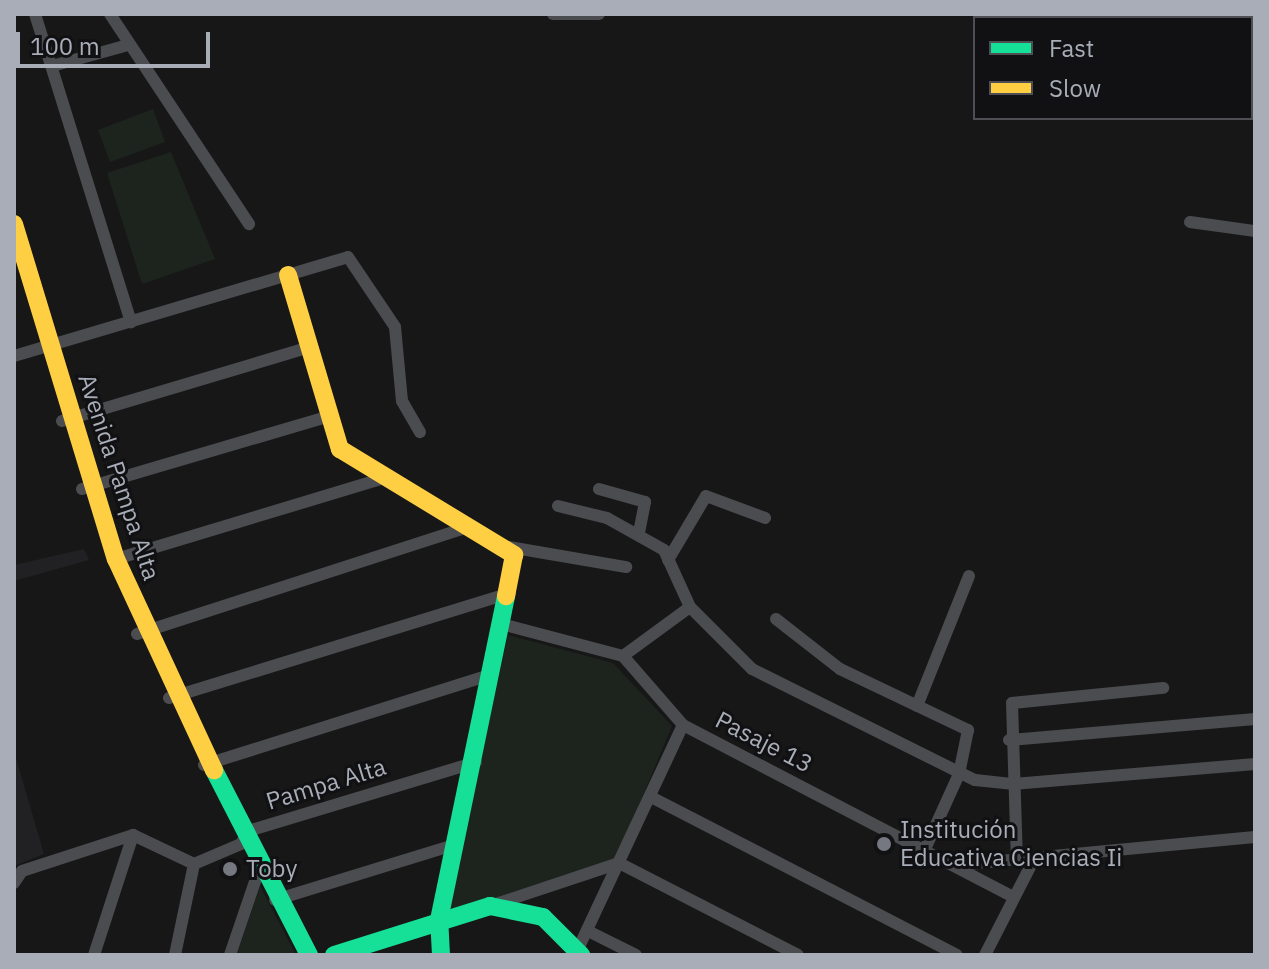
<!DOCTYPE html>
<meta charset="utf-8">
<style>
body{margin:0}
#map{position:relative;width:1269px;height:969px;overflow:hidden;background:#171717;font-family:"IBM Plex Sans",sans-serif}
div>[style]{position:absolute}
.built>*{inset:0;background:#212123}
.green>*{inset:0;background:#1d241e}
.street>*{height:12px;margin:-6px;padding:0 6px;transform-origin:6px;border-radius:6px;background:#4b4c50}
.fast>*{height:18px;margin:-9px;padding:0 9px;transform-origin:9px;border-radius:9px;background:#16e098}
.slow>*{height:18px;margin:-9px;padding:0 9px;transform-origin:9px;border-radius:9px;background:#ffcf43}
.dots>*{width:22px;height:22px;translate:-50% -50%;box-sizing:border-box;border:4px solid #111113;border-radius:50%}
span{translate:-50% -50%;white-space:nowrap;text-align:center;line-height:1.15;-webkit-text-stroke:6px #111113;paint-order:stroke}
.street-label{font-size:24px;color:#a8adb8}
.poi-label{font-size:24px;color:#a8adb8}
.left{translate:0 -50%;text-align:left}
.frame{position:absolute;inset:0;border:16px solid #a8adb8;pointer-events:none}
.legend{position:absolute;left:973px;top:16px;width:280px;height:104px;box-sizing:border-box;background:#111113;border:2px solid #4d4f55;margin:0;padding:10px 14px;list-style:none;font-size:24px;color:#a8adb8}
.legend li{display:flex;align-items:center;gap:16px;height:40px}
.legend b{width:40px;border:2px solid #4d4f55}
.scale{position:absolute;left:16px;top:32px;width:194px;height:36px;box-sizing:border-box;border:4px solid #a8adb8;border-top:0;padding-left:10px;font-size:24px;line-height:28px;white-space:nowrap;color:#a8adb8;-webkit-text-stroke:6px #111113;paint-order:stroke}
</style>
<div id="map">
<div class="built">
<i style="clip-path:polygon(84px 549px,89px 560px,14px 581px,14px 565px)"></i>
<i style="clip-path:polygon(14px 751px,44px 854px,14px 866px)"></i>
</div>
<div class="green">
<i style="clip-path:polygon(153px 109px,165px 142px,110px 162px,98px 130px)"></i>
<i style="clip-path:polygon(171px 152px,215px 259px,142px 284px,107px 173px)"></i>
<i style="clip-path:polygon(508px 635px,613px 663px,672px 726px,615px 863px,453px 912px,448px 908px)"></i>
<i style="clip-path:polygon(260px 886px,296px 955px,237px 955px)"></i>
</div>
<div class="street">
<i style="left:35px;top:14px;width:323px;rotate:72.7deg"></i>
<i style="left:110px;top:14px;width:252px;rotate:56.5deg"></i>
<i style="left:553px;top:14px;width:46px"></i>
<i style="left:52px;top:66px;width:79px;rotate:-15.4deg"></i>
<i style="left:1251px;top:71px;width:4px"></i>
<i style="left:1190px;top:222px;width:66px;rotate:7.9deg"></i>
<i style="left:14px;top:356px;width:348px;rotate:-16.5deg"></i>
<i style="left:348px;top:257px;width:84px;rotate:56.1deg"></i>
<i style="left:395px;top:327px;width:74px;rotate:84.6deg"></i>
<i style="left:402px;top:401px;width:36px;rotate:60deg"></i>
<i style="left:62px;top:421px;width:256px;rotate:-16.6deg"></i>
<i style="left:82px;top:489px;width:255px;rotate:-16.4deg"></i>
<i style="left:599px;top:489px;width:48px;rotate:15.8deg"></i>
<i style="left:645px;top:502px;width:31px;rotate:101deg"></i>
<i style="left:558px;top:506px;width:50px;rotate:13.8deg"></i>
<i style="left:607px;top:518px;width:65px;rotate:29.3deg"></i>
<i style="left:664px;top:550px;width:63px;rotate:65.5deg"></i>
<i style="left:509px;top:547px;width:119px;rotate:9.7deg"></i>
<i style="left:116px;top:559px;width:281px;rotate:-16.8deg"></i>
<i style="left:668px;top:560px;width:74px;rotate:-59.3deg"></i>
<i style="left:706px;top:496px;width:63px;rotate:20.4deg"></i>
<i style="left:776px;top:619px;width:81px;rotate:38deg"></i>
<i style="left:840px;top:669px;width:142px;rotate:25.5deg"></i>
<i style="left:968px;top:730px;width:45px;rotate:101.6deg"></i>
<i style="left:959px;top:774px;width:82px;rotate:114.4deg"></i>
<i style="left:505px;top:625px;width:122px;rotate:14.7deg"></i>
<i style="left:623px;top:656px;width:91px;rotate:49deg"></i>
<i style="left:683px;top:725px;width:373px;rotate:27.5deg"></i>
<i style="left:137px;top:634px;width:351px;rotate:-17.9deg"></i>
<i style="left:623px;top:656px;width:83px;rotate:-36.2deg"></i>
<i style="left:690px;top:607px;width:88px;rotate:45deg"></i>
<i style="left:752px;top:669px;width:249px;rotate:26.5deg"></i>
<i style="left:975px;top:780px;width:37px;rotate:6deg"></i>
<i style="left:1012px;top:784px;width:244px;rotate:-4.7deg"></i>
<i style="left:169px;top:698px;width:357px;rotate:-17.1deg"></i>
<i style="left:917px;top:706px;width:140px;rotate:-68.2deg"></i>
<i style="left:1009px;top:740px;width:247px;rotate:-4.9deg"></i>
<i style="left:204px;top:765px;width:302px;rotate:-17.5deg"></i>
<i style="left:651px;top:797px;width:344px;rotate:27.3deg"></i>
<i style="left:1017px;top:862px;width:159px;rotate:-91.8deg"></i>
<i style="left:1012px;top:703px;width:152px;rotate:-5.7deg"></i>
<i style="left:958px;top:865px;width:298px;rotate:-5.4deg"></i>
<i style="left:14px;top:883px;width:14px;rotate:-56deg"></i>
<i style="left:22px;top:871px;width:117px;rotate:-18deg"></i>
<i style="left:133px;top:835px;width:68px;rotate:25.4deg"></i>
<i style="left:275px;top:900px;width:190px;rotate:-17.1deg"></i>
<i style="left:493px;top:905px;width:133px;rotate:-18.4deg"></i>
<i style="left:619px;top:863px;width:201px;rotate:27.2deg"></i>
<i style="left:592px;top:933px;width:49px;rotate:26.6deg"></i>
<i style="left:578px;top:949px;width:247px;rotate:-64.9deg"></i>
<i style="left:94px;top:955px;width:126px;rotate:-72deg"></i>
<i style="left:175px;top:955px;width:93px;rotate:-78.2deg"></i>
<i style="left:194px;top:864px;width:51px;rotate:-23.1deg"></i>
<i style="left:241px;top:844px;width:15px;rotate:-62deg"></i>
<i style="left:248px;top:831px;width:238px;rotate:-16.8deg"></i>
<i style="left:230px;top:955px;width:93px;rotate:-71.2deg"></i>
<i style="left:985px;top:955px;width:106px;rotate:-62.9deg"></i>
</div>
<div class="fast">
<i style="left:214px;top:770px;width:208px;rotate:62.8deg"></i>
<i style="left:334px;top:955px;width:164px;rotate:-17.4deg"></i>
<i style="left:490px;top:906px;width:54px;rotate:11.7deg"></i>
<i style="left:543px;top:917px;width:54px;rotate:45deg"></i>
<i style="left:441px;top:955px;width:35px;rotate:-93deg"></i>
<i style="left:439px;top:920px;width:331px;rotate:-78.3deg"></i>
</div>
<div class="slow">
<i style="left:14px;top:224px;width:350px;rotate:73.1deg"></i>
<i style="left:116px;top:559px;width:233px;rotate:65.1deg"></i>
<i style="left:288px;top:275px;width:182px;rotate:73.4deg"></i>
<i style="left:340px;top:449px;width:204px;rotate:31.3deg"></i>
<i style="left:514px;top:555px;width:42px;rotate:101deg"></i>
</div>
<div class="dots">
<i style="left:884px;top:844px;background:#757880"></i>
<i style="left:230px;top:869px;background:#757880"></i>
</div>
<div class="street-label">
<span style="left:119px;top:477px;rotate:72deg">Avenida Pampa Alta</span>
<span style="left:764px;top:742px;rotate:27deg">Pasaje 13</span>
<span style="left:326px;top:784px;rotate:-17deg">Pampa Alta</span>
</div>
<div class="poi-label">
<span class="left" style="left:900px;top:844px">Institución<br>Educativa Ciencias Ii</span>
<span class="left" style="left:246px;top:869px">Toby</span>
</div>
<div class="frame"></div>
<ul class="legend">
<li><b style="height:10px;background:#16e098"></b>Fast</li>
<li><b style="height:10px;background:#ffcf43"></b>Slow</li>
</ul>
<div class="scale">100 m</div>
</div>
